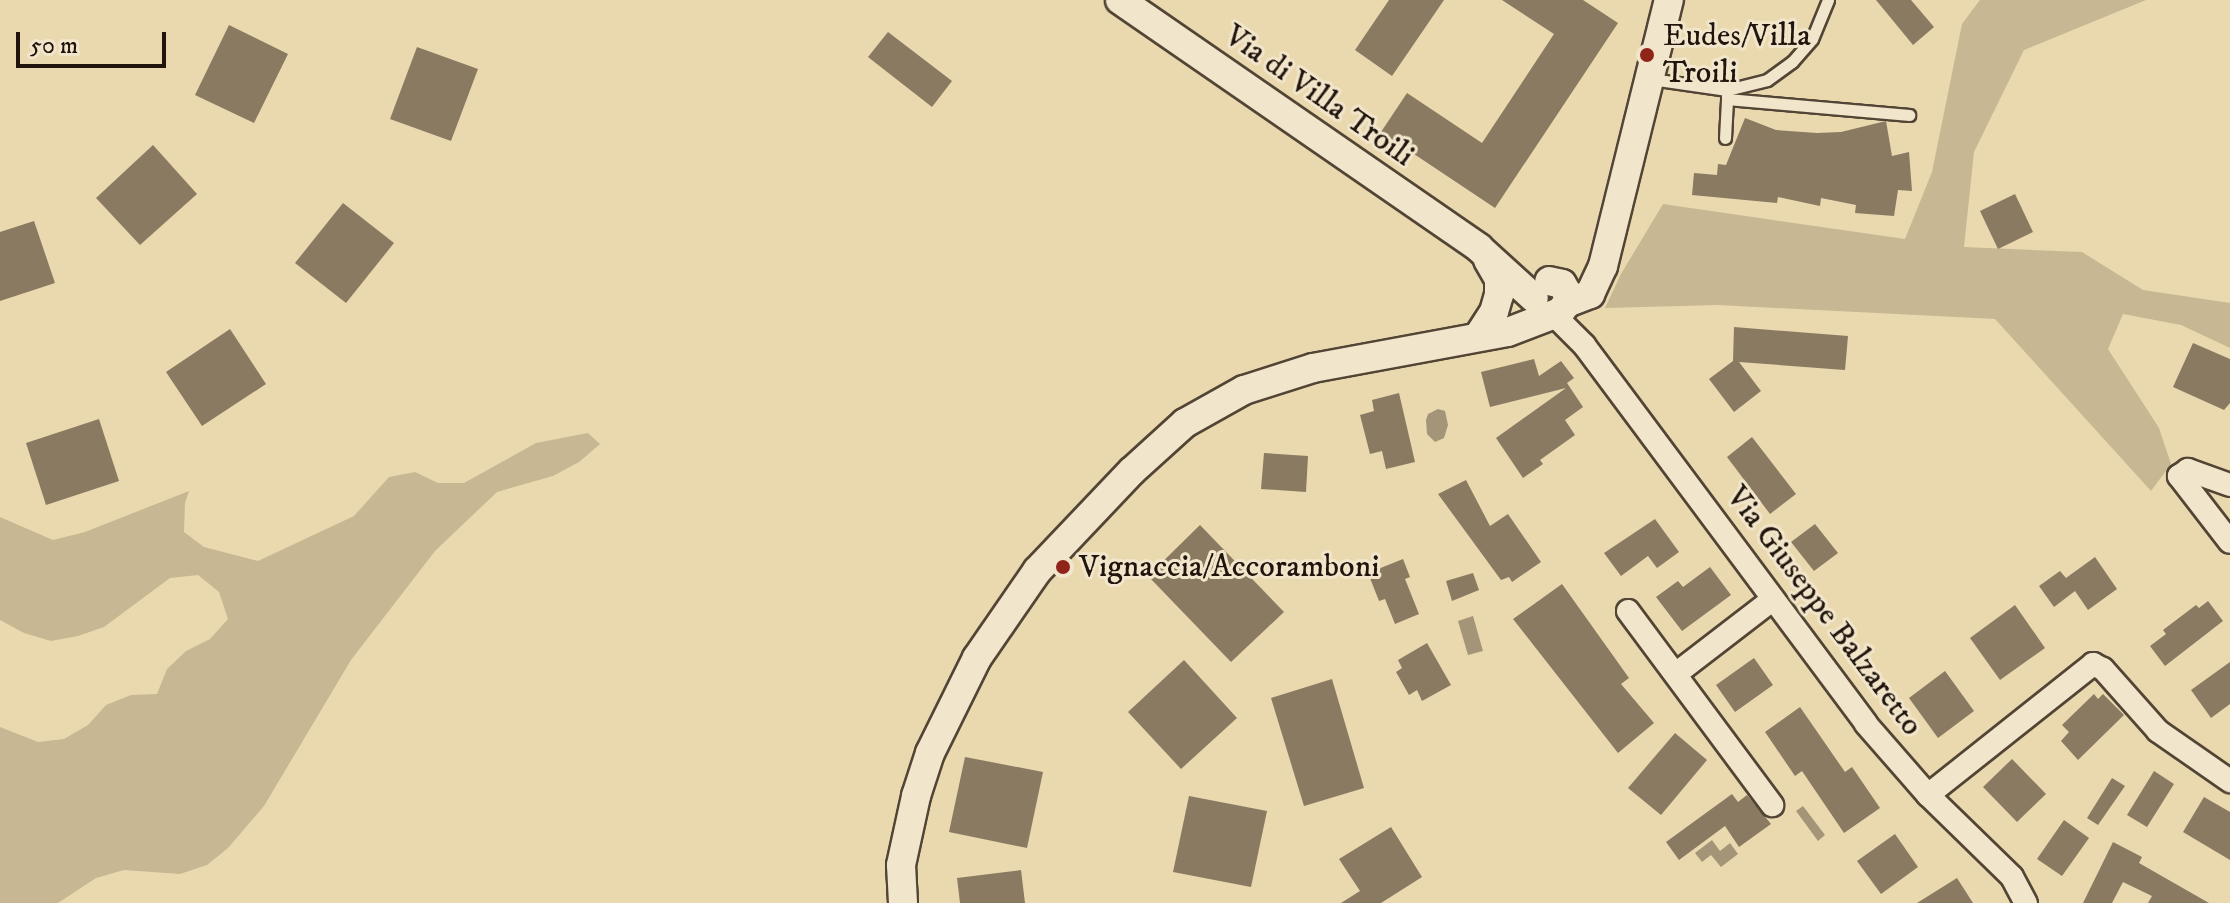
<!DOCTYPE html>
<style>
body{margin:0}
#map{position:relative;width:2230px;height:903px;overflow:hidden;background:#ead8af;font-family:"IM FELL DW Pica",serif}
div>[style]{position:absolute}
.green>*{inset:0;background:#c8b793}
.water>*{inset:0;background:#a59578}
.building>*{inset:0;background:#897a61}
.roads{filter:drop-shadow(2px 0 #524535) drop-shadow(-2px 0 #524535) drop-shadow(0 2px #524535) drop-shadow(0 -2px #524535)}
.service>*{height:11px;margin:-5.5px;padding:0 5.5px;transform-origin:5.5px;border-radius:5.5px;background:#f1e6cb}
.minor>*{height:22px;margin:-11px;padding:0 11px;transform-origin:11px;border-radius:11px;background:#f1e6cb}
.tertiary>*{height:28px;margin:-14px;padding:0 14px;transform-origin:14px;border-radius:14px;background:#f1e6cb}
.dots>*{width:22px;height:22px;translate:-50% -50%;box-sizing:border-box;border:4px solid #f1e6cb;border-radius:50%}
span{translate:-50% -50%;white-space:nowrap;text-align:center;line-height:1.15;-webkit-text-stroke:6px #f1e6cb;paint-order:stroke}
.poi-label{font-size:32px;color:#20140c}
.left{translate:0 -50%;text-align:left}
.street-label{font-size:32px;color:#20140c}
.scale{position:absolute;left:16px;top:32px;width:150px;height:36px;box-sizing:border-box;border:4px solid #20140c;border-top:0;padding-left:10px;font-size:24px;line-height:28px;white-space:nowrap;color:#20140c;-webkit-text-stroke:6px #f1e6cb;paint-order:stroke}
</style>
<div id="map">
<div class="green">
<i style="clip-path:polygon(1980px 0,2146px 0,2024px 50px,1974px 152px,1964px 247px,2082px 252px,2143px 290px,2230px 303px,2230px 348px,2181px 325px,2123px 314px,2108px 349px,2159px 428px,2171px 464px,2151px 491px,1995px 319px,1718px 305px,1605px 308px,1621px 274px,1663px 204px,1905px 239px,1932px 172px,1962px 24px)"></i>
<i style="clip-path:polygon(588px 433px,600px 444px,579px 462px,553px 476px,497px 492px,435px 551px,351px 660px,264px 806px,228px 848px,207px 865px,180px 874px,124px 870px,96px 878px,58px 903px,0 903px,0 727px,38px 742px,64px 739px,88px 725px,106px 705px,131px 695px,157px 694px,167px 669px,186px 651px,210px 639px,228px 619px,219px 592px,198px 575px,170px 578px,104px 627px,78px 636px,51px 641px,24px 633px,0 620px,0 517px,53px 540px,85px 532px,189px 491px,185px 503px,184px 532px,204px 547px,258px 561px,354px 516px,389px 477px,415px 472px,438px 483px,464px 483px,536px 443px)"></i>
</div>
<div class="water">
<i style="clip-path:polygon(1438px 409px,1445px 411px,1448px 425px,1444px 438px,1435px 442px,1427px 434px,1426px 420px,1428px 414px)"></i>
<i style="clip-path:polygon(1473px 616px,1483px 651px,1468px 655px,1458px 621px)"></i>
<i style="clip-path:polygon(1803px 806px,1825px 835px,1818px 841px,1796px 811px)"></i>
<i style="clip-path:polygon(1712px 840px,1720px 851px,1730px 843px,1738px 854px,1721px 867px,1711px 855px,1702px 862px,1695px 853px)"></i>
</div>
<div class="building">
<i style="clip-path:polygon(1389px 0,1444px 0,1392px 76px,1355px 50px)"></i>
<i style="clip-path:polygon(1502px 0,1583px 0,1618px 23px,1495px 208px,1381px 132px,1407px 93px,1482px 143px,1554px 34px)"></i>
<i style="clip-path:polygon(1876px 0,1911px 0,1934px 27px,1913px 45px)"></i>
<i style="clip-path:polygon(229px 25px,288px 54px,254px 123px,195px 95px)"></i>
<i style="clip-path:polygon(888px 32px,952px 81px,932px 107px,868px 57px)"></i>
<i style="clip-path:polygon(417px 47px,478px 69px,451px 141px,390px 119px)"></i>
<i style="clip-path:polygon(1745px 118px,1776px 130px,1817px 133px,1841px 132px,1886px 121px,1892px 156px,1909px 152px,1912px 191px,1898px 190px,1894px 216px,1855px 213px,1856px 205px,1821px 198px,1820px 206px,1778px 197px,1777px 203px,1692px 195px,1694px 173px,1717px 175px,1718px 164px,1726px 165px)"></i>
<i style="clip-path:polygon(153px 145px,197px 194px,140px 245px,96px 198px)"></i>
<i style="clip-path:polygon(2015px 194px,2033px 232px,1998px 249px,1980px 211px)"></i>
<i style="clip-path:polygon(343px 203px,394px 243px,346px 303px,295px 263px)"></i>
<i style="clip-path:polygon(34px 221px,55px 283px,0 301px,0 232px)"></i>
<i style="clip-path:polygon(1734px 327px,1848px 336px,1845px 370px,1739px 362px,1761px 391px,1734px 412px,1709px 379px,1733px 361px)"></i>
<i style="clip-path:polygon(230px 329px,266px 384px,202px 426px,166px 372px)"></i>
<i style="clip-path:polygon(2193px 343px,2230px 359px,2230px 403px,2224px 410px,2173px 387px)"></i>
<i style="clip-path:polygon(1534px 359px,1539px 376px,1561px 361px,1574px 378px,1567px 383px,1583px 407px,1565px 420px,1575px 435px,1540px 460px,1543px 464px,1523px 478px,1496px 438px,1566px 388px,1490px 407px,1481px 372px)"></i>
<i style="clip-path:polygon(1399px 393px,1415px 462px,1386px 469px,1382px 451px,1370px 454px,1360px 415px,1374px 411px,1372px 400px)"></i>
<i style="clip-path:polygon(99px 419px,119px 481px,46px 505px,26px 443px)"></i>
<i style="clip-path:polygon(1752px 437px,1796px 494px,1770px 514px,1727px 457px)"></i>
<i style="clip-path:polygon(1264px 453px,1308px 456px,1306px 492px,1261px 489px)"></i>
<i style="clip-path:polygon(1466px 480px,1490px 526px,1508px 514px,1541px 562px,1512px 582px,1509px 577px,1501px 580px,1438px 494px)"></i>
<i style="clip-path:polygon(1655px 519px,1679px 552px,1657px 568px,1648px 556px,1621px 576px,1604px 553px)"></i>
<i style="clip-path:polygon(1815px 524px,1838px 553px,1814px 571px,1791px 542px)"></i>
<i style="clip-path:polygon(1200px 525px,1284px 612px,1231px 662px,1148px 576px)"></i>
<i style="clip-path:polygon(2095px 557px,2117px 589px,2088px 610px,2075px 591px,2054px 607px,2039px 586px,2060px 571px,2066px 578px)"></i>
<i style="clip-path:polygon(1403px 559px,1410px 577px,1405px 579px,1419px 614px,1395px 624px,1385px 599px,1379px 601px,1368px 573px)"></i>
<i style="clip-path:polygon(1710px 567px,1731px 595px,1682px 631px,1656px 597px,1678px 581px,1683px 587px)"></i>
<i style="clip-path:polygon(1473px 573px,1479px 590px,1452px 601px,1446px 581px)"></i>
<i style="clip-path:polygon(1562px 584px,1629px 678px,1621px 684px,1654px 723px,1618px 753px,1513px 619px)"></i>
<i style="clip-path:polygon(2208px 601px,2223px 621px,2165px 666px,2150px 646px,2166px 634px,2163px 630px,2196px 605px,2199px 608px)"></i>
<i style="clip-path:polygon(2015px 605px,2045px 648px,2000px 680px,1970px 638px)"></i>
<i style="clip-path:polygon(1427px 643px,1451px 685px,1422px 701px,1417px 690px,1409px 695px,1396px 672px,1402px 668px,1398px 660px)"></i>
<i style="clip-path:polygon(1754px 658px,1773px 685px,1735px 712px,1716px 685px)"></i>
<i style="clip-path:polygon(1184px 660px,1237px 718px,1181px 769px,1128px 712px)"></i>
<i style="clip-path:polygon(2230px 662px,2230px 704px,2211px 718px,2191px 690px)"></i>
<i style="clip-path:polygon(1945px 671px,1974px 711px,1938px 738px,1909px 698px)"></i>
<i style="clip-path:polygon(1332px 679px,1364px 788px,1304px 806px,1271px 698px)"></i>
<i style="clip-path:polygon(2094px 694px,2098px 699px,2103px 694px,2124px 715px,2078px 760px,2061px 741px,2069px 732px,2062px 725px)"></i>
<i style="clip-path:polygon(1800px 707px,1845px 772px,1852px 767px,1880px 808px,1844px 833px,1802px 771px,1795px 776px,1765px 732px)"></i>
<i style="clip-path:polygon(1675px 733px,1707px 760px,1661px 815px,1628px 788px)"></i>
<i style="clip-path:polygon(965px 757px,1043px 772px,1027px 848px,949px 832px)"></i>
<i style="clip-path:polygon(2012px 759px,2046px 794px,2017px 822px,1983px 787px)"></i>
<i style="clip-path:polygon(2154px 771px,2174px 784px,2147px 827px,2127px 815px)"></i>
<i style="clip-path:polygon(2112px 778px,2125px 786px,2098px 825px,2087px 818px)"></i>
<i style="clip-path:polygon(1732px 794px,1738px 802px,1747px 795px,1771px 824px,1739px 847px,1725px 826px,1679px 860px,1666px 842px)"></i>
<i style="clip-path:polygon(1189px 796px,1267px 811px,1251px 887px,1173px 872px)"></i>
<i style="clip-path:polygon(2204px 797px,2230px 812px,2230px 860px,2183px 832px)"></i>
<i style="clip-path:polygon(2064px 820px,2089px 838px,2062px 876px,2037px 859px)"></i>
<i style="clip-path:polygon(1391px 827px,1422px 877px,1381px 903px,1341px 903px,1360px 891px,1339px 859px)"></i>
<i style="clip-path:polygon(1895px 834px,1918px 867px,1881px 894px,1857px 861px)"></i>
<i style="clip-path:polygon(2113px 842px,2142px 857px,2139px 863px,2209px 903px,2148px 903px,2152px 896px,2123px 882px,2112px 903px,2083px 903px)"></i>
<i style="clip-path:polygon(1021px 870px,1025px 903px,960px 903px,957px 878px)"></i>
<i style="clip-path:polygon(1957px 878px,1973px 903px,1917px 903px)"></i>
</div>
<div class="roads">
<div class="service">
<i style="left:1651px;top:79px;width:77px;rotate:8.2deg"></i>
<i style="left:1727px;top:90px;width:41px;rotate:-14deg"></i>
<i style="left:1767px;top:80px;width:31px;rotate:-36deg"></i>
<i style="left:1792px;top:62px;width:30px;rotate:-49deg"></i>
<i style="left:1812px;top:39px;width:42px;rotate:-67.7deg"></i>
<i style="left:1727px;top:90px;width:9px;rotate:90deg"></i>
<i style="left:1727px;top:99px;width:183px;rotate:5deg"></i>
<i style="left:1725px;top:138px;width:39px;rotate:-87deg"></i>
</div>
<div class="minor">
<i style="left:1553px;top:314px;width:44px;rotate:45deg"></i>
<i style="left:1584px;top:345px;width:472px;rotate:53.3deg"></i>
<i style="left:1866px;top:724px;width:94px;rotate:48.9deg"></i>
<i style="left:1928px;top:795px;width:117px;rotate:44.3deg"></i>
<i style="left:2012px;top:877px;width:30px;rotate:62deg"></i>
<i style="left:2230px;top:485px;width:45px;rotate:-160.3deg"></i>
<i style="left:2188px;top:470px;width:11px;rotate:146deg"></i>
<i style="left:2179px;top:476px;width:83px;rotate:52.3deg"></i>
<i style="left:1628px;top:611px;width:242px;rotate:53.4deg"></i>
<i style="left:1677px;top:673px;width:121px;rotate:-37.6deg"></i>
<i style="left:1928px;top:795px;width:211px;rotate:-38.4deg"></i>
<i style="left:2093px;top:664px;width:11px;rotate:27deg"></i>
<i style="left:2103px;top:669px;width:83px;rotate:48.4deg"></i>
<i style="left:2158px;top:731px;width:88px;rotate:34.8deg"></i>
</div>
<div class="tertiary">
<i style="left:1120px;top:0;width:436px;rotate:34.6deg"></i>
<i style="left:1479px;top:248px;width:74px;rotate:42.3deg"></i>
<i style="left:1567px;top:303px;width:25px;rotate:-21deg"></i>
<i style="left:1590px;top:294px;width:31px;rotate:-65deg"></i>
<i style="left:1603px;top:266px;width:274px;rotate:-76.1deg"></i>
<i style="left:1479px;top:335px;width:27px;rotate:-57deg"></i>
<i style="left:1494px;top:312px;width:18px;rotate:-74deg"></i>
<i style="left:1499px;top:295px;width:16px;rotate:-90deg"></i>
<i style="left:1499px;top:279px;width:22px;rotate:-120deg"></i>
<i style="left:903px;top:903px;width:38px;rotate:-93deg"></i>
<i style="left:901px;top:865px;width:71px;rotate:-77.7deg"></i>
<i style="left:916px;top:796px;width:45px;rotate:-72deg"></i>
<i style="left:930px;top:753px;width:106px;rotate:-63.7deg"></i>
<i style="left:977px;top:658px;width:106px;rotate:-55.4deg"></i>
<i style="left:1037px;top:571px;width:138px;rotate:-46.5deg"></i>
<i style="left:1132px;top:471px;width:72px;rotate:-42.2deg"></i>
<i style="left:1185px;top:423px;width:68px;rotate:-29.2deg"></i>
<i style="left:1244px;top:390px;width:72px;rotate:-17.7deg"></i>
<i style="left:1313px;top:368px;width:198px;rotate:-10.5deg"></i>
<i style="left:1508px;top:332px;width:56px;rotate:-21deg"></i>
<i style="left:1560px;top:312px;width:11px;rotate:-52deg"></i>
<i style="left:1567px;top:303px;width:9px;rotate:-84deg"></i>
<i style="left:1568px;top:294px;width:12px;rotate:-121deg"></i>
<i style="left:1562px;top:284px;width:13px;rotate:-167deg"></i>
</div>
</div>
<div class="dots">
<i style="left:1647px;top:55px;background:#8f2418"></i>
<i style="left:1063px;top:567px;background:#8f2418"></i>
</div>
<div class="poi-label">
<span class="left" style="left:1663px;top:55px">Eudes/Villa<br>Troili</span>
<span class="left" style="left:1079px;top:567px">Vignaccia/Accoramboni</span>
</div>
<div class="street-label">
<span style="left:1319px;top:96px;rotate:35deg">Via di Villa Troili</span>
<span style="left:1824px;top:611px;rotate:53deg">Via Giuseppe Balzaretto</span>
</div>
<div class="scale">50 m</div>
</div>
